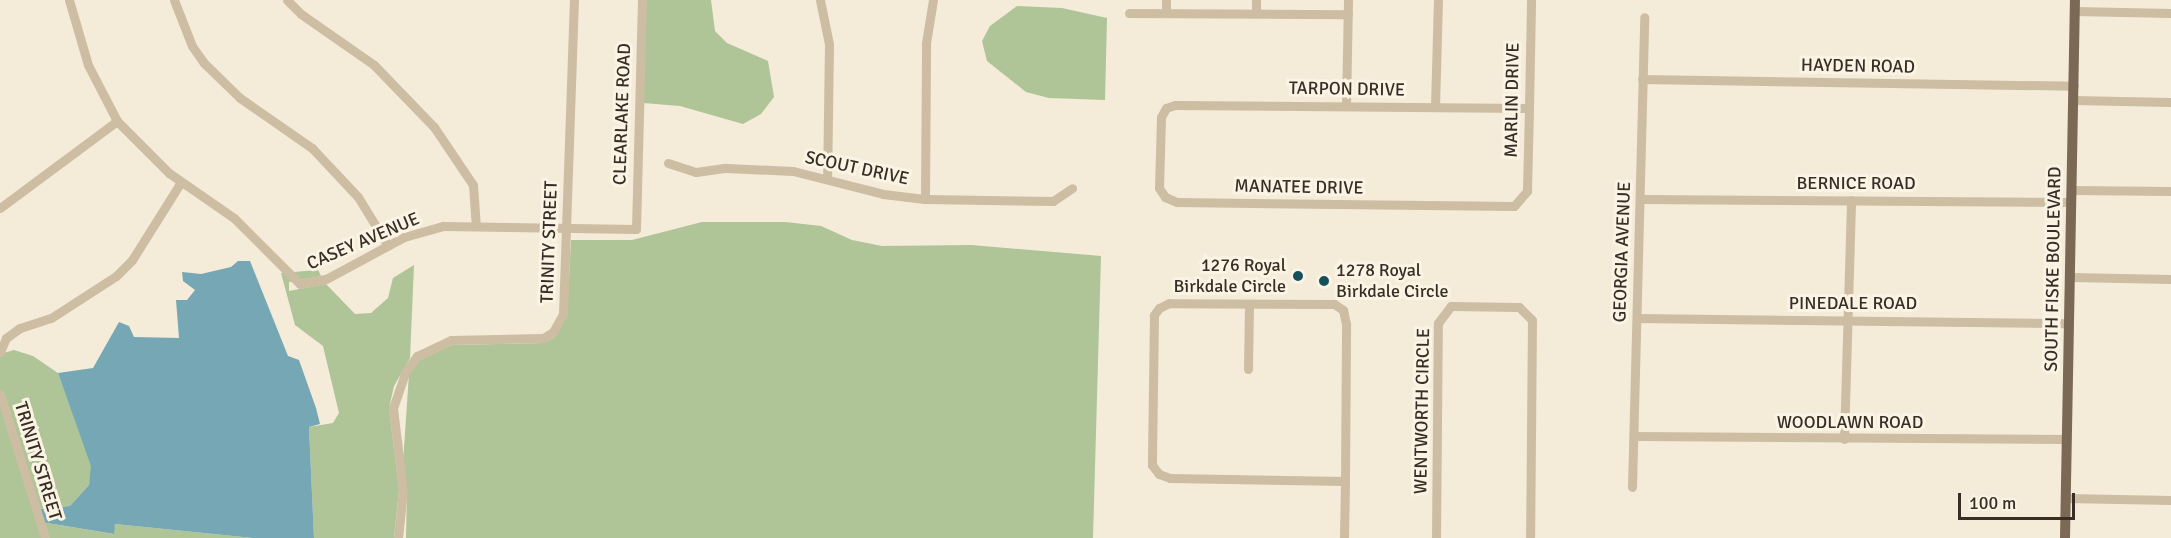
<!DOCTYPE html>
<style>
body{margin:0}
#map{position:relative;width:2171px;height:538px;overflow:hidden;background:#f4ebd9;font-family:Signika,sans-serif}
div>[style]{position:absolute}
.green>*{inset:0;background:#afc497}
.water>*{inset:0;background:#75a8b4}
.minor>*{height:9px;margin:-4.5px;padding:0 4.5px;transform-origin:4.5px;border-radius:4.5px;background:#cdbda3}
.major>*{height:10px;margin:-5px;padding:0 5px;transform-origin:5px;border-radius:5px;background:#7b6855}
.dots>*{width:16px;height:16px;translate:-50% -50%;box-sizing:border-box;border:3px solid #fbf4e5;border-radius:50%}
span{translate:-50% -50%;white-space:nowrap;text-align:center;line-height:1.15;-webkit-text-stroke:6px #fbf4e5;paint-order:stroke}
.street-label{font-size:18px;color:#382e26}
.poi-label{font-size:18px;color:#382e26}
.right{translate:-100% -50%;text-align:right}
.left{translate:0 -50%;text-align:left}
.scale{position:absolute;left:1958px;top:493px;width:117px;height:27px;box-sizing:border-box;border:3px solid #382e26;border-top:0;padding-left:8px;font-size:18px;line-height:21px;white-space:nowrap;color:#382e26;-webkit-text-stroke:4px #fbf4e5;paint-order:stroke}
</style>
<div id="map">
<div class="green">
<i style="clip-path:polygon(643px 0,711px 0,715px 31px,727px 43px,768px 61px,774px 97px,761px 114px,743px 124px,680px 106px,643px 103px)"></i>
<i style="clip-path:polygon(1017px 6px,1062px 8px,1107px 18px,1105px 100px,1049px 98px,1026px 92px,987px 61px,982px 41px,990px 26px)"></i>
<i style="clip-path:polygon(702px 222px,785px 222px,821px 226px,852px 240px,882px 246px,971px 245px,1101px 256px,1093px 538px,406px 538px,407px 490px,403px 463px,409px 374px,420px 360px,452px 345px,544px 343px,555px 337px,567px 315px,571px 240px,632px 240px)"></i>
<i style="clip-path:polygon(414px 265px,410px 358px,394px 386px,389px 408px,399px 490px,394px 538px,314px 538px,309px 427px,333px 423px,339px 413px,323px 346px,295px 325px,281px 273px,318px 270px,321px 276px,289px 282px,289px 291px,326px 284px,355px 314px,371px 313px,388px 298px,393px 278px)"></i>
<i style="clip-path:polygon(14px 350px,33px 356px,58px 373px,92px 466px,89px 485px,70px 506px,39px 509px,35px 521px,113px 534px,115px 524px,253px 538px,0 538px,0 354px)"></i>
</div>
<div class="water">
<i style="clip-path:polygon(238px 261px,250px 261px,288px 356px,299px 360px,316px 408px,320px 424px,309px 427px,314px 538px,253px 538px,115px 524px,114px 534px,35px 521px,39px 509px,70px 506px,89px 485px,91px 466px,58px 373px,93px 368px,119px 322px,129px 326px,134px 337px,179px 338px,176px 300px,187px 300px,195px 290px,183px 281px,182px 272px,201px 274px,231px 267px)"></i>
</div>
<div class="minor">
<i style="left:69px;top:0;width:68px;rotate:73.7deg"></i>
<i style="left:88px;top:65px;width:63px;rotate:62.6deg"></i>
<i style="left:117px;top:121px;width:74px;rotate:45deg"></i>
<i style="left:169px;top:173px;width:79px;rotate:34.7deg"></i>
<i style="left:234px;top:218px;width:93px;rotate:45deg"></i>
<i style="left:300px;top:284px;width:26px;rotate:-11deg"></i>
<i style="left:326px;top:279px;width:89px;rotate:-28.3deg"></i>
<i style="left:404px;top:237px;width:41px;rotate:-15.8deg"></i>
<i style="left:443px;top:226px;width:193px;rotate:0.9deg"></i>
<i style="left:636px;top:229px;width:229px;rotate:-88.5deg"></i>
<i style="left:174px;top:0;width:49px;rotate:68.6deg"></i>
<i style="left:192px;top:46px;width:21px;rotate:55deg"></i>
<i style="left:204px;top:63px;width:50px;rotate:44.2deg"></i>
<i style="left:240px;top:98px;width:88px;rotate:34.8deg"></i>
<i style="left:312px;top:148px;width:67px;rotate:46.8deg"></i>
<i style="left:358px;top:197px;width:57px;rotate:58.5deg"></i>
<i style="left:287px;top:0;width:20px;rotate:45deg"></i>
<i style="left:301px;top:14px;width:89px;rotate:34.9deg"></i>
<i style="left:374px;top:65px;width:86px;rotate:45.9deg"></i>
<i style="left:434px;top:127px;width:70px;rotate:56.1deg"></i>
<i style="left:473px;top:185px;width:39px;rotate:86deg"></i>
<i style="left:820px;top:0;width:45px;rotate:78.4deg"></i>
<i style="left:829px;top:44px;width:135px;rotate:90.8deg"></i>
<i style="left:2075px;top:11px;width:96px;rotate:1.2deg"></i>
<i style="left:1129px;top:13px;width:219px;rotate:0.3deg"></i>
<i style="left:1166px;top:13px;width:13px;rotate:-90deg"></i>
<i style="left:1256px;top:13px;width:13px;rotate:-90deg"></i>
<i style="left:1642px;top:79px;width:432px;rotate:0.9deg"></i>
<i style="left:2073px;top:100px;width:98px;rotate:1.2deg"></i>
<i style="left:1346px;top:105px;width:105px;rotate:-88.9deg"></i>
<i style="left:1435px;top:107px;width:107px;rotate:-88.4deg"></i>
<i style="left:1529px;top:108px;width:354px;rotate:-179.5deg"></i>
<i style="left:1175px;top:105px;width:9px;rotate:162deg"></i>
<i style="left:1166px;top:108px;width:10px;rotate:119deg"></i>
<i style="left:1161px;top:117px;width:71px;rotate:91.6deg"></i>
<i style="left:1159px;top:188px;width:11px;rotate:56deg"></i>
<i style="left:1165px;top:197px;width:13px;rotate:23deg"></i>
<i style="left:1177px;top:202px;width:337px;rotate:0.7deg"></i>
<i style="left:1514px;top:206px;width:20px;rotate:-49deg"></i>
<i style="left:1527px;top:191px;width:83px;rotate:-88.6deg"></i>
<i style="left:1529px;top:108px;width:108px;rotate:-88.9deg"></i>
<i style="left:668px;top:163px;width:29px;rotate:18deg"></i>
<i style="left:696px;top:172px;width:30px;rotate:-8deg"></i>
<i style="left:726px;top:168px;width:67px;rotate:2.6deg"></i>
<i style="left:793px;top:171px;width:93px;rotate:14.3deg"></i>
<i style="left:883px;top:194px;width:42px;rotate:6.8deg"></i>
<i style="left:925px;top:199px;width:128px;rotate:0.9deg"></i>
<i style="left:1053px;top:201px;width:23px;rotate:-34deg"></i>
<i style="left:2072px;top:190px;width:99px;rotate:0.6deg"></i>
<i style="left:925px;top:199px;width:156px;rotate:-89.6deg"></i>
<i style="left:926px;top:43px;width:44px;rotate:-80.8deg"></i>
<i style="left:1640px;top:199px;width:431px;rotate:0.4deg"></i>
<i style="left:0;top:208px;width:146px;rotate:-36.6deg"></i>
<i style="left:2070px;top:277px;width:101px;rotate:1.1deg"></i>
<i style="left:1637px;top:318px;width:431px;rotate:0.7deg"></i>
<i style="left:0;top:352px;width:15px;rotate:-67deg"></i>
<i style="left:6px;top:338px;width:17px;rotate:-36deg"></i>
<i style="left:20px;top:328px;width:33px;rotate:-18deg"></i>
<i style="left:51px;top:318px;width:77px;rotate:-32.9deg"></i>
<i style="left:116px;top:276px;width:23px;rotate:-45deg"></i>
<i style="left:132px;top:260px;width:92px;rotate:-57.9deg"></i>
<i style="left:1248px;top:369px;width:65px;rotate:-89.1deg"></i>
<i style="left:0;top:394px;width:151px;rotate:72.6deg"></i>
<i style="left:1634px;top:436px;width:432px;rotate:0.4deg"></i>
<i style="left:1844px;top:439px;width:239px;rotate:-88.3deg"></i>
<i style="left:1632px;top:487px;width:470px;rotate:-88.5deg"></i>
<i style="left:2065px;top:498px;width:106px;rotate:1.1deg"></i>
<i style="left:398px;top:538px;width:48px;rotate:-84.1deg"></i>
<i style="left:403px;top:490px;width:83px;rotate:-97deg"></i>
<i style="left:393px;top:408px;width:39px;rotate:-71deg"></i>
<i style="left:406px;top:371px;width:19px;rotate:-54deg"></i>
<i style="left:417px;top:356px;width:38px;rotate:-25deg"></i>
<i style="left:451px;top:340px;width:92px;rotate:-1.2deg"></i>
<i style="left:543px;top:338px;width:12px;rotate:-31deg"></i>
<i style="left:553px;top:332px;width:21px;rotate:-61deg"></i>
<i style="left:563px;top:314px;width:314px;rotate:-88deg"></i>
<i style="left:1344px;top:538px;width:57px;rotate:-89deg"></i>
<i style="left:1345px;top:481px;width:157px;rotate:-89.6deg"></i>
<i style="left:1346px;top:324px;width:14px;rotate:-102deg"></i>
<i style="left:1343px;top:310px;width:11px;rotate:-146deg"></i>
<i style="left:1334px;top:304px;width:165px;rotate:-179.7deg"></i>
<i style="left:1169px;top:303px;width:11px;rotate:153deg"></i>
<i style="left:1159px;top:308px;width:9px;rotate:126deg"></i>
<i style="left:1154px;top:315px;width:150px;rotate:90.8deg"></i>
<i style="left:1152px;top:465px;width:11px;rotate:52deg"></i>
<i style="left:1159px;top:474px;width:12px;rotate:20deg"></i>
<i style="left:1170px;top:478px;width:175px;rotate:1deg"></i>
<i style="left:1436px;top:538px;width:215px;rotate:-89.5deg"></i>
<i style="left:1438px;top:323px;width:21px;rotate:-53deg"></i>
<i style="left:1451px;top:306px;width:68px;rotate:0.8deg"></i>
<i style="left:1519px;top:307px;width:18px;rotate:45deg"></i>
<i style="left:1532px;top:320px;width:218px;rotate:90.5deg"></i>
</div>
<div class="major">
<i style="left:2065px;top:538px;width:538px;rotate:-88.94deg"></i>
</div>
<div class="dots">
<i style="left:1298px;top:276px;background:#174f5d"></i>
<i style="left:1324px;top:281px;background:#174f5d"></i>
</div>
<div class="street-label">
<span style="left:1858px;top:66px;rotate:1deg">HAYDEN ROAD</span>
<span style="left:1347px;top:89px;rotate:1deg">TARPON DRIVE</span>
<span style="left:1512px;top:100px;rotate:-89deg">MARLIN DRIVE</span>
<span style="left:622px;top:114px;rotate:-88deg">CLEARLAKE ROAD</span>
<span style="left:857px;top:168px;rotate:12deg">SCOUT DRIVE</span>
<span style="left:1856px;top:183px">BERNICE ROAD</span>
<span style="left:1299px;top:187px;rotate:1deg">MANATEE DRIVE</span>
<span style="left:363px;top:241px;rotate:-23deg">CASEY AVENUE</span>
<span style="left:549px;top:242px;rotate:-88deg">TRINITY STREET</span>
<span style="left:1622px;top:252px;rotate:-88deg">GEORGIA AVENUE</span>
<span style="left:2053px;top:269px;rotate:-89deg">SOUTH FISKE BOULEVARD</span>
<span style="left:1853px;top:303px">PINEDALE ROAD</span>
<span style="left:1422px;top:411px;rotate:-89deg">WENTWORTH CIRCLE</span>
<span style="left:1850px;top:422px">WOODLAWN ROAD</span>
<span style="left:38px;top:461px;rotate:73deg">TRINITY STREET</span>
</div>
<div class="poi-label">
<span class="right" style="left:1286px;top:276px">1276 Royal<br>Birkdale Circle</span>
<span class="left" style="left:1336px;top:281px">1278 Royal<br>Birkdale Circle</span>
</div>
<div class="scale">100 m</div>
</div>
